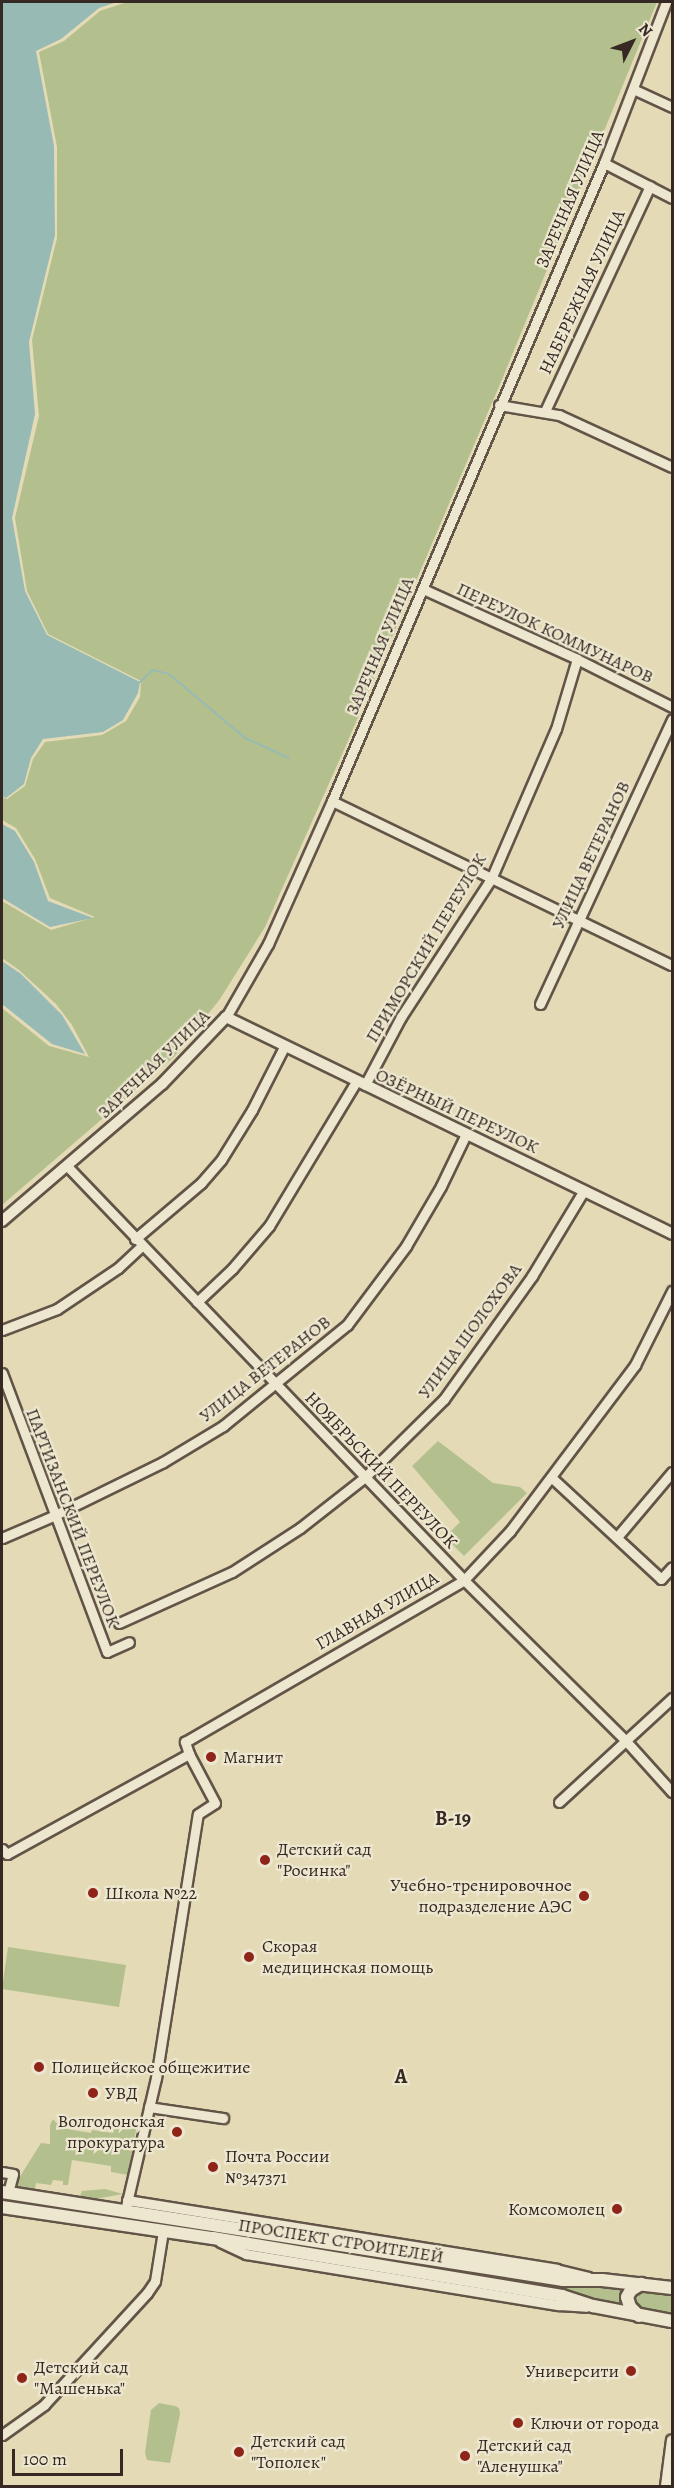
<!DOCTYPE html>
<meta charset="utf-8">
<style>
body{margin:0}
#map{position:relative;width:674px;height:2488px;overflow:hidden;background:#e4dab6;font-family:Alegreya,serif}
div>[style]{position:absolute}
.green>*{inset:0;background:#b3c08e}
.water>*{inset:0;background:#97bab4}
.stream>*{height:2px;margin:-1px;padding:0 1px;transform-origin:1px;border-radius:1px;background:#97bab4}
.roads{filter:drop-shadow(2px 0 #625447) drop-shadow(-2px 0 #625447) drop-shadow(0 2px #625447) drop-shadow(0 -2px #625447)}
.minor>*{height:9px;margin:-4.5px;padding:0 4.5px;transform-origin:4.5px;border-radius:4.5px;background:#ede7d0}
.tertiary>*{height:10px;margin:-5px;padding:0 5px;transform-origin:5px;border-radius:5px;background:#ede7d0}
.secondary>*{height:12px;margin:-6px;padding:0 6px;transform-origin:6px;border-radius:6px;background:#ede7d0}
.dots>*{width:16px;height:16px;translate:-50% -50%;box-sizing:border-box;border:3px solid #ede7d0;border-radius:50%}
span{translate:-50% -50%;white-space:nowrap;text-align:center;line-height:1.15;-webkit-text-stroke:4.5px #ede7d0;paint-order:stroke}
.street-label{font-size:18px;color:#362822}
.poi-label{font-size:18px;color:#362822}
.left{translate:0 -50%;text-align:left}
.right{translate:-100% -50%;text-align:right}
.neighbourhood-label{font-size:20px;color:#362822;font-weight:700}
.frame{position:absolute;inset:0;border:3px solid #362822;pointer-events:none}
.north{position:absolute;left:602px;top:12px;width:60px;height:60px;-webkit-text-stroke:4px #ede7d0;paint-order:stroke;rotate:48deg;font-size:16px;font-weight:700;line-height:24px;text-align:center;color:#362822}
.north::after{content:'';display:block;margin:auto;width:21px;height:27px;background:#362822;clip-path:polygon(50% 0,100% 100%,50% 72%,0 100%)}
.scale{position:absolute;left:12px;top:2449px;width:111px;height:27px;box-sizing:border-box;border:3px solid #362822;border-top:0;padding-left:8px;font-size:18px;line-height:21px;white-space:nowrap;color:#362822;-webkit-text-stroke:4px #ede7d0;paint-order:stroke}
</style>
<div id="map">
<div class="green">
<i style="clip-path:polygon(127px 2px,657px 2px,503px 377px,347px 743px,265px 927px,220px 999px,174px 1057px,2px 1205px,2px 1008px,49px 1046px,89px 1057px,72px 1025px,56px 1004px,19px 970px,2px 958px,2px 901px,51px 930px,95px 917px,50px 898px,35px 859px,16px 828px,2px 820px,2px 797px,7px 799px,25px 786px,33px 759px,45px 742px,102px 735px,126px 721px,140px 697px,141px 681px,48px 634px,27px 591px,15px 518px,39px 416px,32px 340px,57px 238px,57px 147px,39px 52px,64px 41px,100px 11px)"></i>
<i style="clip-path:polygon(438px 1441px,493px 1483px,520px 1487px,527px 1493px,464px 1556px,445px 1537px,460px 1522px,412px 1466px)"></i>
<i style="clip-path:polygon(8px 1947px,126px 1965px,119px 2007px,2px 1989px)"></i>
<i style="clip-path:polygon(53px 2119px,61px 2128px,91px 2133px,92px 2130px,113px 2133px,116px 2120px,137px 2124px,128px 2175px,111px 2172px,111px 2166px,72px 2160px,68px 2185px,63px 2185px,63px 2181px,53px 2180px,51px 2185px,36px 2183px,35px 2190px,14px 2186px,41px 2143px,50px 2144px,50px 2125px)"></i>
<i style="clip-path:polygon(105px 2189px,123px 2194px,95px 2199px,80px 2196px,82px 2191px)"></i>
<i style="clip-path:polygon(559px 2285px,627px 2289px,625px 2306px,558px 2290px)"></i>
<i style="clip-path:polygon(642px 2291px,672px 2296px,672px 2314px,640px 2308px,635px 2301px)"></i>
<i style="clip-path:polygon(159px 2403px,175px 2406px,179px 2408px,180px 2414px,170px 2463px,147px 2460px,145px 2453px,151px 2410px)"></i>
</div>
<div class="water">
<i style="clip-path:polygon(2px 2px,117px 2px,99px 8px,61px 39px,36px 51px,54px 146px,55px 235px,29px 342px,35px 414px,12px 518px,25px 591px,47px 635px,140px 682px,138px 693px,123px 720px,103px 732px,43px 739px,31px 758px,24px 784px,6px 798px,2px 796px)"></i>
<i style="clip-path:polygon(2px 824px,15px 831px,34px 862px,48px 901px,93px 918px,50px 927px,2px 898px)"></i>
<i style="clip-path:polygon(2px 961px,21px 974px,62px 1015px,85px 1054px,52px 1044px,2px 1004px)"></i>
</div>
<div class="stream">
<i style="left:140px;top:682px;width:18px;rotate:-43deg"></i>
<i style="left:153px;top:670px;width:16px;rotate:14deg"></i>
<i style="left:169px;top:674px;width:99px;rotate:40.1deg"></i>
<i style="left:245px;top:738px;width:48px;rotate:24.4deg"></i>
</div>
<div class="roads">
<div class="minor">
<i style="left:633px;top:89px;width:43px;rotate:24.8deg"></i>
<i style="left:604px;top:163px;width:76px;rotate:27.2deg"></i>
<i style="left:499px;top:405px;width:61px;rotate:9.5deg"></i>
<i style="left:559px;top:415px;width:124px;rotate:24.7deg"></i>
<i style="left:545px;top:411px;width:248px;rotate:-65deg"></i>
<i style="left:423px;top:589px;width:169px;rotate:24.4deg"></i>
<i style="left:577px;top:659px;width:106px;rotate:26.8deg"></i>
<i style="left:332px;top:801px;width:377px;rotate:25.8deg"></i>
<i style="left:540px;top:1004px;width:314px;rotate:-65.1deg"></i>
<i style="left:226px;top:1017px;width:84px;rotate:-60.1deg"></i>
<i style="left:268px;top:944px;width:157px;rotate:-65.9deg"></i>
<i style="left:332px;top:801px;width:694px;rotate:-66.91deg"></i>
<i style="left:604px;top:163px;width:173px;rotate:-68.9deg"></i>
<i style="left:365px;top:1085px;width:77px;rotate:-62.1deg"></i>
<i style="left:401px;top:1017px;width:165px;rotate:-56.9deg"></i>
<i style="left:491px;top:879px;width:163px;rotate:-66.6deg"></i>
<i style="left:556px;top:729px;width:73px;rotate:-73.3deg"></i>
<i style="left:68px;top:1167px;width:572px;rotate:46.2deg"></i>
<i style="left:464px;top:1580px;width:228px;rotate:44.8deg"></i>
<i style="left:626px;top:1741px;width:69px;rotate:48deg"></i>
<i style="left:135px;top:1239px;width:87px;rotate:-40.3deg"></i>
<i style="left:201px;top:1183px;width:30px;rotate:-49deg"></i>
<i style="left:221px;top:1160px;width:59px;rotate:-58.2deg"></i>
<i style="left:252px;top:1110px;width:71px;rotate:-63.1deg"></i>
<i style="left:197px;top:1302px;width:48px;rotate:-43.3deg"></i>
<i style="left:232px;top:1269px;width:57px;rotate:-49.3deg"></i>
<i style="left:269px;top:1226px;width:168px;rotate:-58.9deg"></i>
<i style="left:2px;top:1330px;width:59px;rotate:-20.9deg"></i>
<i style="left:57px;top:1309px;width:73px;rotate:-33.9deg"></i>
<i style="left:118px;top:1268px;width:33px;rotate:-43deg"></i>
<i style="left:2px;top:1373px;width:298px;rotate:69.4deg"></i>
<i style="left:107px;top:1652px;width:24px;rotate:-24deg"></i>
<i style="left:551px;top:1477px;width:150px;rotate:42.8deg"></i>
<i style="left:661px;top:1579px;width:16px;rotate:-47deg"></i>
<i style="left:617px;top:1537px;width:85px;rotate:-49.8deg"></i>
<i style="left:2px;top:1538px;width:56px;rotate:-23.3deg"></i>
<i style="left:53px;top:1516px;width:123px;rotate:-26.1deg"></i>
<i style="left:163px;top:1462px;width:70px;rotate:-31deg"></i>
<i style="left:223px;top:1426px;width:160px;rotate:-39.2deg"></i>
<i style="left:347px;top:1325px;width:99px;rotate:-53.2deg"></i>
<i style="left:406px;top:1246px;width:69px;rotate:-59.7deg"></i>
<i style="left:441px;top:1186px;width:58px;rotate:-64.3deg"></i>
<i style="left:119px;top:1623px;width:124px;rotate:-24.3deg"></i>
<i style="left:232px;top:1572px;width:81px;rotate:-32.9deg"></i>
<i style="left:300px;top:1528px;width:83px;rotate:-38.1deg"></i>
<i style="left:365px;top:1477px;width:111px;rotate:-44.6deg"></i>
<i style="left:444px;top:1399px;width:151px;rotate:-54.4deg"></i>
<i style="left:532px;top:1276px;width:100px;rotate:-58.8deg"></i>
<i style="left:559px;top:1802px;width:154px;rotate:-42.6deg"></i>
<i style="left:2px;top:1849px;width:7px;rotate:45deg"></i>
<i style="left:7px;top:1854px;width:208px;rotate:-28.8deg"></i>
<i style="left:149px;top:2107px;width:75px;rotate:8.5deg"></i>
<i style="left:2px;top:2172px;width:11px;rotate:10deg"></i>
<i style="left:13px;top:2174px;width:20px;rotate:105deg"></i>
<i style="left:127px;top:2200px;width:435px;rotate:9.1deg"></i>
<i style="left:556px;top:2269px;width:33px;rotate:14deg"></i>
<i style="left:125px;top:2211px;width:137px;rotate:-76.9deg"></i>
<i style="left:156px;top:2078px;width:267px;rotate:-81deg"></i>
<i style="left:198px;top:1814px;width:20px;rotate:-33deg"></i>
<i style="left:215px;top:1803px;width:55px;rotate:-118deg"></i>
<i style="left:189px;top:1754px;width:13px;rotate:-108deg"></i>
<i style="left:185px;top:1742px;width:323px;rotate:-30.1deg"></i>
<i style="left:464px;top:1580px;width:67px;rotate:-46.8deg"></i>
<i style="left:510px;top:1531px;width:208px;rotate:-53deg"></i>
<i style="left:635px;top:1365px;width:83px;rotate:-63.4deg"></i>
<i style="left:220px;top:2242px;width:29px;rotate:25deg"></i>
<i style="left:246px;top:2254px;width:317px;rotate:9.3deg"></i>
<i style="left:559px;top:2305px;width:27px;rotate:4deg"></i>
<i style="left:2px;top:2435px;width:52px;rotate:-35.5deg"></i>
<i style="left:44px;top:2405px;width:152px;rotate:-47.4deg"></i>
<i style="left:147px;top:2293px;width:14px;rotate:-56deg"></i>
<i style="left:155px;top:2281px;width:51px;rotate:-80.9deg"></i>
</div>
<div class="tertiary">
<i style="left:2px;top:1221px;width:211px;rotate:-40.6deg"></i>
<i style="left:162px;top:1084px;width:93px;rotate:-46.3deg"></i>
<i style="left:226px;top:1017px;width:496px;rotate:25.9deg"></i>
<i style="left:666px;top:2486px;width:46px;rotate:-82.6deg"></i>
</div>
<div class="secondary">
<i style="left:2px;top:2192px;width:568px;rotate:8.91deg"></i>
<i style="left:563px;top:2280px;width:39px"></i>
<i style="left:602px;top:2280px;width:70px;rotate:6.5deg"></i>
<i style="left:2px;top:2207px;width:213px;rotate:8.4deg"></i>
<i style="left:213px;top:2238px;width:354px;rotate:9.4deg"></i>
<i style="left:562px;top:2296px;width:33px;rotate:18deg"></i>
<i style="left:593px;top:2306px;width:80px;rotate:10.8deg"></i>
<i style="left:639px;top:2316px;width:13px;rotate:-135deg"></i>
<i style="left:630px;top:2307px;width:10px;rotate:-107deg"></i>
<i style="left:627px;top:2297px;width:8px;rotate:-60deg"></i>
<i style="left:631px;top:2290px;width:12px;rotate:-31deg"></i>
</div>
</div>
<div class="dots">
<i style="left:211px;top:1757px;background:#8f2418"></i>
<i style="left:265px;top:1860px;background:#8f2418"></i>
<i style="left:93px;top:1893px;background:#8f2418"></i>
<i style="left:584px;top:1896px;background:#8f2418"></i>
<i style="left:249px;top:1957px;background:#8f2418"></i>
<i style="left:39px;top:2067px;background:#8f2418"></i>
<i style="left:93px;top:2093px;background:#8f2418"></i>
<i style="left:177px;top:2132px;background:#8f2418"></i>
<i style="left:213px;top:2167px;background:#8f2418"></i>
<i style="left:617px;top:2209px;background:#8f2418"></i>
<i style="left:631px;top:2371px;background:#8f2418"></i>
<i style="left:22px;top:2378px;background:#8f2418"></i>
<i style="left:518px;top:2423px;background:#8f2418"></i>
<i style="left:239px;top:2452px;background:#8f2418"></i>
<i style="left:465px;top:2456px;background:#8f2418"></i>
</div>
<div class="street-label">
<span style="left:570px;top:199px;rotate:-67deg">ЗАРЕЧНАЯ УЛИЦА</span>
<span style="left:582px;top:292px;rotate:-65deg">НАБЕРЕЖНАЯ УЛИЦА</span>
<span style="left:555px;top:633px;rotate:25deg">ПЕРЕУЛОК КОММУНАРОВ</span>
<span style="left:380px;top:646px;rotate:-67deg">ЗАРЕЧНАЯ УЛИЦА</span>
<span style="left:591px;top:855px;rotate:-65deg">УЛИЦА ВЕТЕРАНОВ</span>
<span style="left:426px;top:948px;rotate:-59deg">ПРИМОРСКИЙ ПЕРЕУЛОК</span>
<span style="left:154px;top:1064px;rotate:-44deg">ЗАРЕЧНАЯ УЛИЦА</span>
<span style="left:457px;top:1111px;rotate:25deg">ОЗЁРНЫЙ ПЕРЕУЛОК</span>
<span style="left:470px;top:1331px;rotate:-54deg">УЛИЦА ШОЛОХОВА</span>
<span style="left:265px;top:1369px;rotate:-38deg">УЛИЦА ВЕТЕРАНОВ</span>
<span style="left:381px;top:1470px;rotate:46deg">НОЯБРЬСКИЙ ПЕРЕУЛОК</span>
<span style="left:73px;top:1518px;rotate:69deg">ПАРТИЗАНСКИЙ ПЕРЕУЛОК</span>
<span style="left:377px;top:1611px;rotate:-30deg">ГЛАВНАЯ УЛИЦА</span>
<span style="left:341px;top:2241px;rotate:9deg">ПРОСПЕКТ СТРОИТЕЛЕЙ</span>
</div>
<div class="poi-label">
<span class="left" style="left:223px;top:1757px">Магнит</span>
<span class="left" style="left:277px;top:1860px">Детский сад<br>"Росинка"</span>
<span class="right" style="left:572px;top:1896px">Учебно-тренировочное<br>подразделение АЭС</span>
<span class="left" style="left:105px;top:1893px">Школа №22</span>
<span class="left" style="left:262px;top:1957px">Скорая<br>медицинская помощь</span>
<span class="left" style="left:51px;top:2067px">Полицейское общежитие</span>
<span class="left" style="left:105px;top:2093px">УВД</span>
<span class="right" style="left:165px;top:2132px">Волгодонская<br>прокуратура</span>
<span class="left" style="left:225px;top:2167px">Почта России<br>№347371</span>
<span class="right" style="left:605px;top:2209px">Комсомолец</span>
<span class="left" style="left:34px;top:2378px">Детский сад<br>"Машенька"</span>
<span class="right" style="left:619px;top:2371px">Университи</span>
<span class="left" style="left:530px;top:2423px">Ключи от города</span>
<span class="left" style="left:251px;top:2452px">Детский сад<br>"Тополек"</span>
<span class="left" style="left:477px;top:2456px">Детский сад<br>"Аленушка"</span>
</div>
<div class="neighbourhood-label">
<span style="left:453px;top:1818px">В-19</span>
<span style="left:401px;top:2076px">А</span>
</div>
<div class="frame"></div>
<div class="north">N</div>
<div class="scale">100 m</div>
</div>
